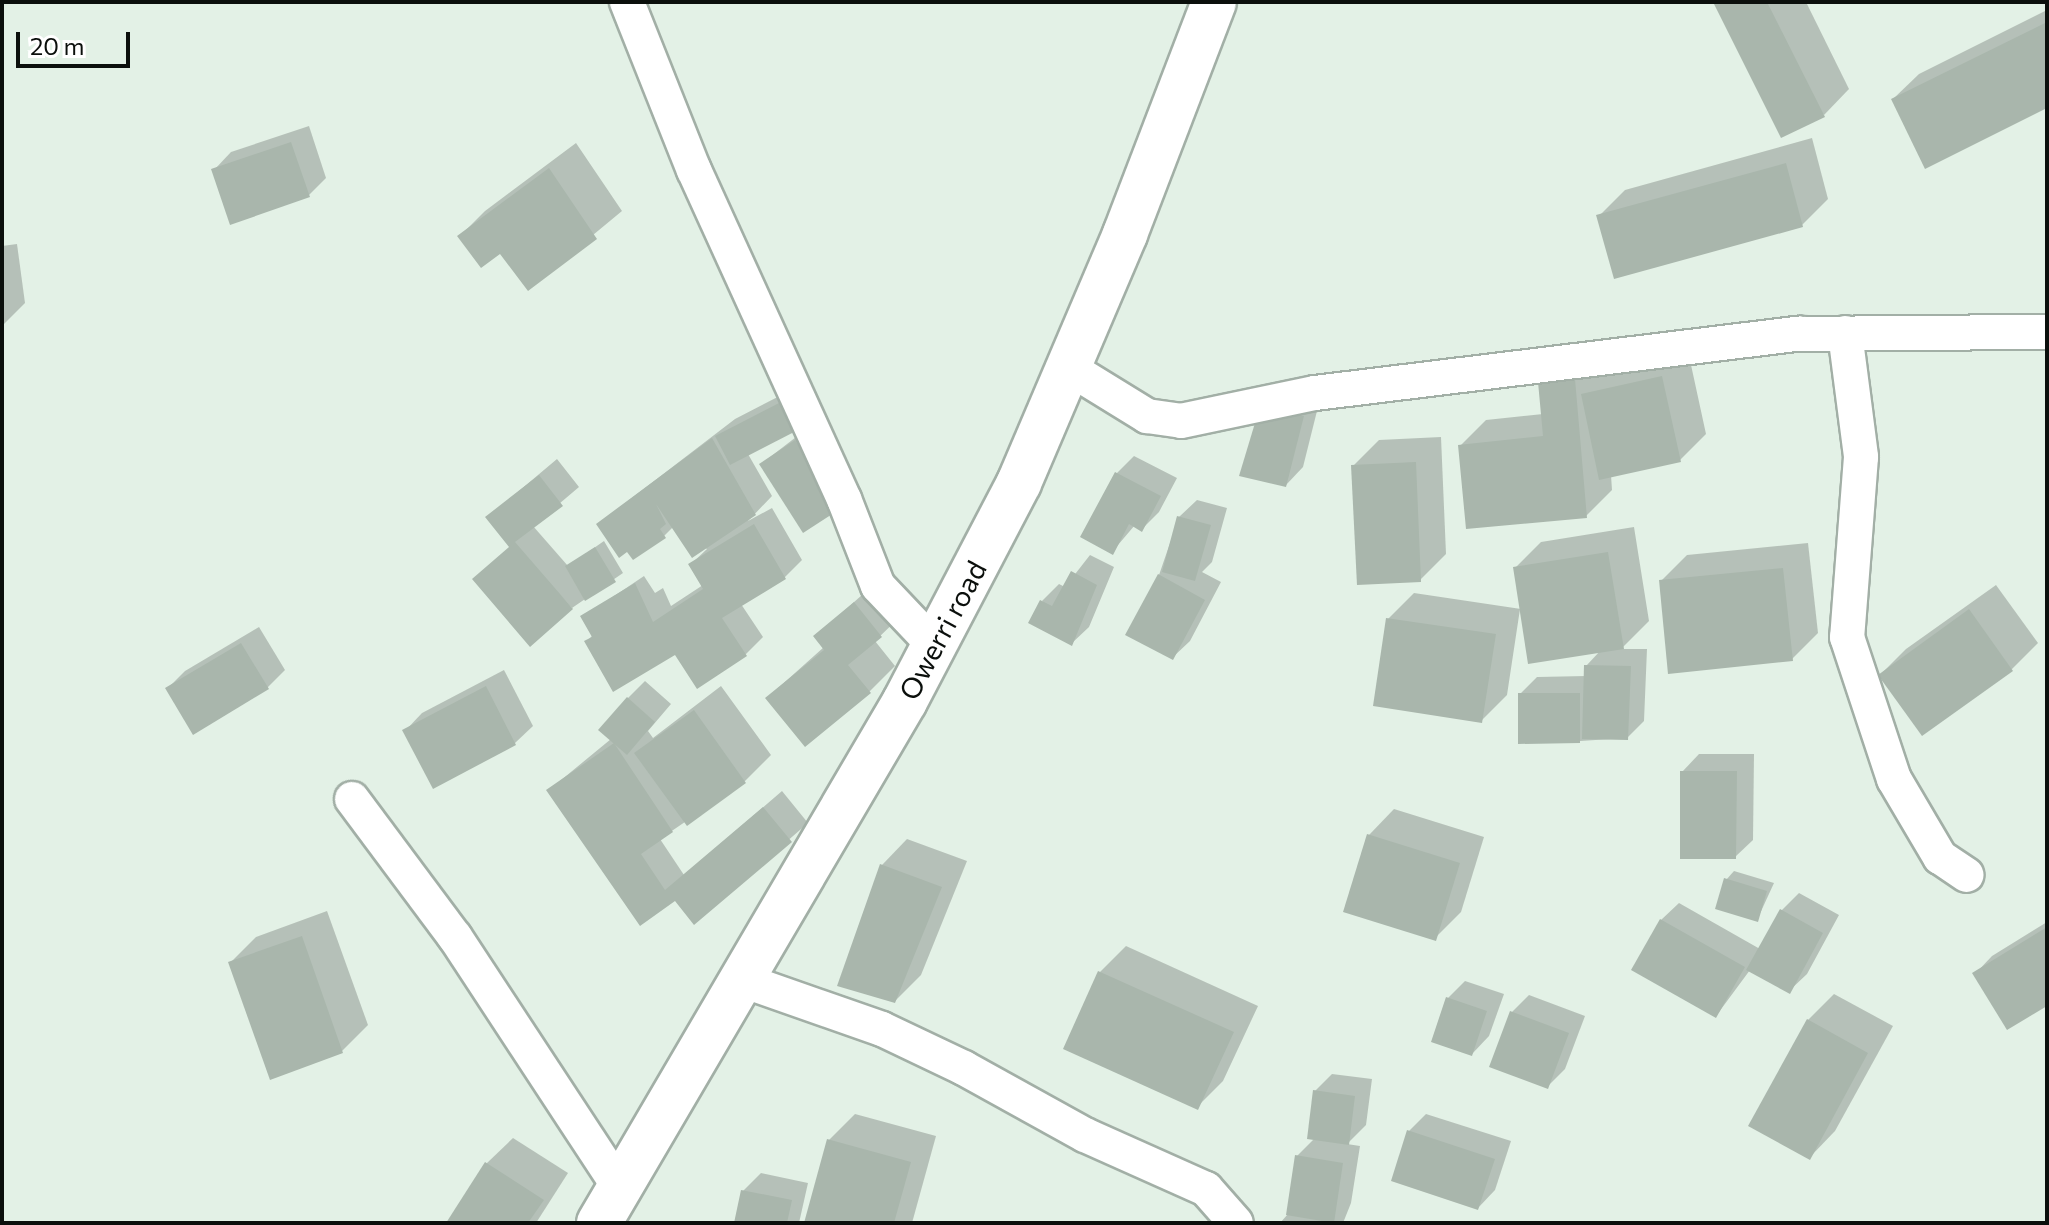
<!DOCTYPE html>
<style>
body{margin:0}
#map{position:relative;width:2049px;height:1225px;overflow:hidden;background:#e3f1e6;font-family:Commissioner,sans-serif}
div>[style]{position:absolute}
.shadow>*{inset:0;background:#0003}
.building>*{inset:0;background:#a9b6ac}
.roads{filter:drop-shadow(2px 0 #a2afa6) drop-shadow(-2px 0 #a2afa6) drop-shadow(0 2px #a2afa6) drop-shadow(0 -2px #a2afa6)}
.minor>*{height:34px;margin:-17px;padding:0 17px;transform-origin:17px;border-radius:17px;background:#fff}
.secondary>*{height:44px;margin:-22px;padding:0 22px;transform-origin:22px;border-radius:22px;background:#fff}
span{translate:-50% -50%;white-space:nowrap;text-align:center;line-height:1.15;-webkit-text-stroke:6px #fff;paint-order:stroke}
.street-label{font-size:28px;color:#0b0f0c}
.frame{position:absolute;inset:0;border:4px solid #0b0f0c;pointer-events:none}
.scale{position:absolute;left:16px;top:32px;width:114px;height:36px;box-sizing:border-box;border:4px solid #0b0f0c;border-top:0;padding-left:10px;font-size:24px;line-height:28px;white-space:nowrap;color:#0b0f0c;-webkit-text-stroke:6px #fff;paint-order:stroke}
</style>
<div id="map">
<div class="shadow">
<i style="clip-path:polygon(1715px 2px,1806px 2px,1849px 89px,1824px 115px)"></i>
<i style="clip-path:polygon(2047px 10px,2047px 106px,1893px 99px,1919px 74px)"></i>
<i style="clip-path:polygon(309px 126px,326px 178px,309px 195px,214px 170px,231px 152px)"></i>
<i style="clip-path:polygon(1812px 138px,1828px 199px,1802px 225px,1599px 216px,1625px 190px)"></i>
<i style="clip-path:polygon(576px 143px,622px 211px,529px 288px,501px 251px,460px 236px,485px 211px)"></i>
<i style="clip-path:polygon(17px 244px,25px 303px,2px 326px,2px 246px)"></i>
<i style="clip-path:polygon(1688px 351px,1706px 434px,1680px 460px,1611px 475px,1612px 490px,1586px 516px,1460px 446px,1486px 420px,1543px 414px,1540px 383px,1600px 354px,1602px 376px,1609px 368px)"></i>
<i style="clip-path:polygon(801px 385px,748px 454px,772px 496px,748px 521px,772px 508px,802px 560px,785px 577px,741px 604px,763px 637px,746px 654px,586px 642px,593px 635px,583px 617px,644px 576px,655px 593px,663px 588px,671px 606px,703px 585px,691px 564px,707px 549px,673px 527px,664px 536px,598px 524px,735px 419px)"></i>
<i style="clip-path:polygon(1277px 396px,1320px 399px,1303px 467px,1286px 485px)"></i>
<i style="clip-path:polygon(813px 424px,856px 490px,761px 464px)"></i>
<i style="clip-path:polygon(1441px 437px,1446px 554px,1420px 580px,1353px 466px,1379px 440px)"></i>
<i style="clip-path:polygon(1134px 456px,1177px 478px,1159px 512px,1142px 529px,1135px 525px,1112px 552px,1083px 536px,1117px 473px)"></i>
<i style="clip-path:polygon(557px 459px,579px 487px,533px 526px,568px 566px,604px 541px,623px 573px,572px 608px,488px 517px)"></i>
<i style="clip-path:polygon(1197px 500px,1227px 508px,1212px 562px,1202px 572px,1221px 582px,1190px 641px,1172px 658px,1159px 575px,1179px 517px)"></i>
<i style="clip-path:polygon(1634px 527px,1649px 621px,1621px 649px,1647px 649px,1644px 721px,1627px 738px,1580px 741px,1520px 694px,1537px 677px,1586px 676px,1586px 666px,1601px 650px,1520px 609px,1507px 695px,1481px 721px,1388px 619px,1414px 593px,1521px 609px,1515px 568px,1541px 542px)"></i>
<i style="clip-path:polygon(1808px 543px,1818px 633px,1792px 659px,1661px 581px,1687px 555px)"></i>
<i style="clip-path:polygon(1090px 555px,1114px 567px,1089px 627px,1071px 644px,1042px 601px,1059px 584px,1065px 587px)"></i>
<i style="clip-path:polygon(881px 578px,907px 610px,875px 641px,895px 666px,869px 692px,767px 698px,824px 647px,816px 636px)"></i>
<i style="clip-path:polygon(1996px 585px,2038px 643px,2012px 669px,1922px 734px,1880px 675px,1906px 649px)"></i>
<i style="clip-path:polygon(259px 627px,285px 670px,267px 688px,167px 689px,185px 671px)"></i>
<i style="clip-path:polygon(504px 670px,533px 726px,515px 743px,434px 786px,405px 731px,422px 713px)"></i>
<i style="clip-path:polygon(645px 681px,671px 704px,648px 731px,653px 738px,721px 686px,771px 755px,745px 781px,660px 839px,684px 875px,782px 791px,808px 823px,694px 922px,675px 899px,640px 923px,549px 790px,611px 739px,628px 698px)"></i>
<i style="clip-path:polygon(1699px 754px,1754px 754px,1753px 840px,1735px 857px,1682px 772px)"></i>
<i style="clip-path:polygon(1394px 809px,1484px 837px,1461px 912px,1435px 938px,1369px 835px)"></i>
<i style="clip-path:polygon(907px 839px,967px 861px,921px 975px,895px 1001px,882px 865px)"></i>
<i style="clip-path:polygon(1734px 871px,1774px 883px,1757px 920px,1726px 880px)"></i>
<i style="clip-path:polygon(1799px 893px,1839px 915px,1807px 974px,1789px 991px,1750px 970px,1716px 1016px,1661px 920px,1679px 903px,1760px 949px,1782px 910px)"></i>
<i style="clip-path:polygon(327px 911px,368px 1025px,342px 1051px,230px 963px,256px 937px)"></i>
<i style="clip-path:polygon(2047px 922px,2047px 1003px,1975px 974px,1992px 956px)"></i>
<i style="clip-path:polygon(1126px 946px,1258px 1006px,1223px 1081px,1197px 1107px,1100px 972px)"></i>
<i style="clip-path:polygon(1465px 981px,1504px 994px,1489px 1036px,1472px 1054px,1448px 998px)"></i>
<i style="clip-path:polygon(1834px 994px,1893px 1026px,1835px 1131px,1810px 1157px,1808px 1020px)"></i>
<i style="clip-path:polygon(1529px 995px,1585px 1016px,1565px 1069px,1547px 1087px,1512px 1012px)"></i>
<i style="clip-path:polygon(1332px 1074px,1372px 1079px,1366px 1125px,1347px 1144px,1360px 1146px,1351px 1203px,1343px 1223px,1280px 1223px,1288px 1214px,1297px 1156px,1315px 1138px,1315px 1091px)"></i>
<i style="clip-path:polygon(855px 1114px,936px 1136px,912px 1223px,806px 1223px,829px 1140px)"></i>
<i style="clip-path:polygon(1426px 1114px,1511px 1141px,1495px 1190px,1478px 1208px,1409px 1131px)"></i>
<i style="clip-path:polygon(513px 1138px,568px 1173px,536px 1223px,448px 1223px,487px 1163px)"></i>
<i style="clip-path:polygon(761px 1173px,808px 1183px,799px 1223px,736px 1223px,743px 1191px)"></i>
</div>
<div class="building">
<i style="clip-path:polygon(1713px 2px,1767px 2px,1825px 117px,1781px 138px)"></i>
<i style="clip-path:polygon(2047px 22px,2047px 108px,1925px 169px,1891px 99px)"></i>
<i style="clip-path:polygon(291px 142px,310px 197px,230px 225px,211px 169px)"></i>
<i style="clip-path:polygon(1786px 163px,1803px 227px,1614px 279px,1596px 215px)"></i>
<i style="clip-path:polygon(549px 168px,597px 239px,528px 291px,500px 254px,481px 268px,457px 236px)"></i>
<i style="clip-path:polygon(1662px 376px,1681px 462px,1599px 480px,1581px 394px)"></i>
<i style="clip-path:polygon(1575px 379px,1587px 518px,1466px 529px,1458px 445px,1543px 436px,1538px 382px)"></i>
<i style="clip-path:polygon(783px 401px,798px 430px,730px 465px,715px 436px)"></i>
<i style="clip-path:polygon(1258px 413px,1304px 416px,1286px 487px,1239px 476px)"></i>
<i style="clip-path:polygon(712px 438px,756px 515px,692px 558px,656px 504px,666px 524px,660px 529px,666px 538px,633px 560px,627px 552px,619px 558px,596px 524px)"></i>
<i style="clip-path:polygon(795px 440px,840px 509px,803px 533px,759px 464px)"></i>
<i style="clip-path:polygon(1416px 462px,1421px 582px,1357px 585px,1351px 465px)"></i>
<i style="clip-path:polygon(1115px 472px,1161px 496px,1142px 532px,1129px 524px,1113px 555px,1080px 537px)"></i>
<i style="clip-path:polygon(539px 475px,563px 506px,515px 542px,573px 609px,530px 647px,472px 579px,509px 547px,485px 517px)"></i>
<i style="clip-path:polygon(1177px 516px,1211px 525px,1195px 581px,1162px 572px)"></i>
<i style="clip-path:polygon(754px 524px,786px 579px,722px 618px,747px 656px,697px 689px,675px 655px,613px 692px,584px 641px,592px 637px,580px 616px,635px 583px,653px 622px,703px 589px,688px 564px)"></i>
<i style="clip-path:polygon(595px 547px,616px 582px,585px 601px,565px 566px)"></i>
<i style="clip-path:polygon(1608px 552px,1624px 649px,1528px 664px,1513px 567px)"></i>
<i style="clip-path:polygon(1783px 568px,1793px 661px,1668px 674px,1659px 580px)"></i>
<i style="clip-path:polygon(1071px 571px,1097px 585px,1072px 646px,1028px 623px,1040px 600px,1052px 606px)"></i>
<i style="clip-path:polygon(1158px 574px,1205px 600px,1173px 660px,1125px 635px)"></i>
<i style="clip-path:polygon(854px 602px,882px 637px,848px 665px,871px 693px,805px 747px,765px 698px,824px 650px,813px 636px)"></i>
<i style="clip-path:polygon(1969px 609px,2013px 671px,1922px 736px,1878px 675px)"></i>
<i style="clip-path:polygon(1386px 618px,1496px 634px,1482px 723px,1373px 706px)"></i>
<i style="clip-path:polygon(241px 643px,269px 689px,193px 735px,165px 688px)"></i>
<i style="clip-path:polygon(1584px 665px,1631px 666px,1628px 740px,1582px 739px)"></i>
<i style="clip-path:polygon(486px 686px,516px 745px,433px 789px,402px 730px)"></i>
<i style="clip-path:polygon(1518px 693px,1580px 693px,1580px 743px,1518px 744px)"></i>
<i style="clip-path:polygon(627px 697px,655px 722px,627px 755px,598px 730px)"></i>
<i style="clip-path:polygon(694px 710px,746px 783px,687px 826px,634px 753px)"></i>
<i style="clip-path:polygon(614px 743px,673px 832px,641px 854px,665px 890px,763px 807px,792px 842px,694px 925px,675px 901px,640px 926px,546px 790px)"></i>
<i style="clip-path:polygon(1680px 771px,1737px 771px,1736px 859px,1680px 859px)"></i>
<i style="clip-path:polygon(1367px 834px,1460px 863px,1436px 941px,1343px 912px)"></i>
<i style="clip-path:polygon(880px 864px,942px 887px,895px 1003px,837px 986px)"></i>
<i style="clip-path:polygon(1724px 878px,1767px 891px,1758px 922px,1715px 909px)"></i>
<i style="clip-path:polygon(1780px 909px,1823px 933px,1790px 994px,1746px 970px)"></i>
<i style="clip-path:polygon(1660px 919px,1745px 967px,1716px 1018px,1631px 970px)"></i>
<i style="clip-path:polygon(2047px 927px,2047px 1006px,2007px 1030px,1972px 973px)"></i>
<i style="clip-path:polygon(302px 936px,343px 1053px,270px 1080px,228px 962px)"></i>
<i style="clip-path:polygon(1098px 971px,1234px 1032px,1198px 1110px,1063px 1049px)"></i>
<i style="clip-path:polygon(1446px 997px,1487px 1011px,1472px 1056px,1431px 1042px)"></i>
<i style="clip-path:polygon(1510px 1011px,1569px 1033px,1548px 1089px,1489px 1067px)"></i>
<i style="clip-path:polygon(1807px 1019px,1868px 1053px,1810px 1160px,1748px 1126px)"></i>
<i style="clip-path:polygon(1313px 1090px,1355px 1096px,1349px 1145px,1307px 1139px)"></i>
<i style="clip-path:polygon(1407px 1130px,1495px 1159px,1478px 1210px,1391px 1181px)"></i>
<i style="clip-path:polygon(827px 1139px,911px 1162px,894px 1223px,804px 1223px)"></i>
<i style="clip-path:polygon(1295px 1155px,1343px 1163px,1334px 1223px,1286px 1215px)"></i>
<i style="clip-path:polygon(485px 1162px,544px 1200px,528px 1223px,446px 1223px)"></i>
<i style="clip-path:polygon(741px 1190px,792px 1200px,787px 1223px,734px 1223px)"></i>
</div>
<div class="roads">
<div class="minor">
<i style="left:627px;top:2px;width:181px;rotate:68.3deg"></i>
<i style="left:694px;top:170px;width:362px;rotate:65.5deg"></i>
<i style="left:844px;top:499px;width:93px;rotate:68.7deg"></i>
<i style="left:878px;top:586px;width:81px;rotate:46.5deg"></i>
<i style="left:1845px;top:333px;width:125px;rotate:82.6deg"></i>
<i style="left:1861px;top:457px;width:181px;rotate:94.4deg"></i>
<i style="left:1847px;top:637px;width:150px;rotate:71.7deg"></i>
<i style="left:1894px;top:779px;width:91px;rotate:59.5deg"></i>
<i style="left:1940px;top:857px;width:32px;rotate:34deg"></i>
<i style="left:1069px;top:368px;width:92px;rotate:31.6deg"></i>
<i style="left:1147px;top:416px;width:34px;rotate:8deg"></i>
<i style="left:1181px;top:421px;width:137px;rotate:-11.8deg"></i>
<i style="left:1315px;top:393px;width:488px;rotate:-7deg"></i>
<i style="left:1799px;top:334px;width:248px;rotate:-0.5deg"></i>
<i style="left:352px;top:799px;width:172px;rotate:53.3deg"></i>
<i style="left:455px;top:937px;width:300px;rotate:56.7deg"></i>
<i style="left:742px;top:980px;width:148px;rotate:19.3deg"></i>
<i style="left:882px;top:1029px;width:91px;rotate:25.4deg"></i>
<i style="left:964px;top:1068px;width:138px;rotate:29deg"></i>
<i style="left:1085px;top:1135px;width:133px;rotate:24.1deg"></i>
<i style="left:1206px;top:1189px;width:45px;rotate:48.6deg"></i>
</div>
<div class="secondary">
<i style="left:599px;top:1223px;width:605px;rotate:-59.62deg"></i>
<i style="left:905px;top:701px;width:246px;rotate:-62.4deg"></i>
<i style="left:1019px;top:483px;width:271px;rotate:-66.9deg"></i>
<i style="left:1125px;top:234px;width:248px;rotate:-69deg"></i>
</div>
</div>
<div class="street-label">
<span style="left:942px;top:630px;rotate:-62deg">Owerri road</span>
</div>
<div class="frame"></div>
<div class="scale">20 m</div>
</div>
